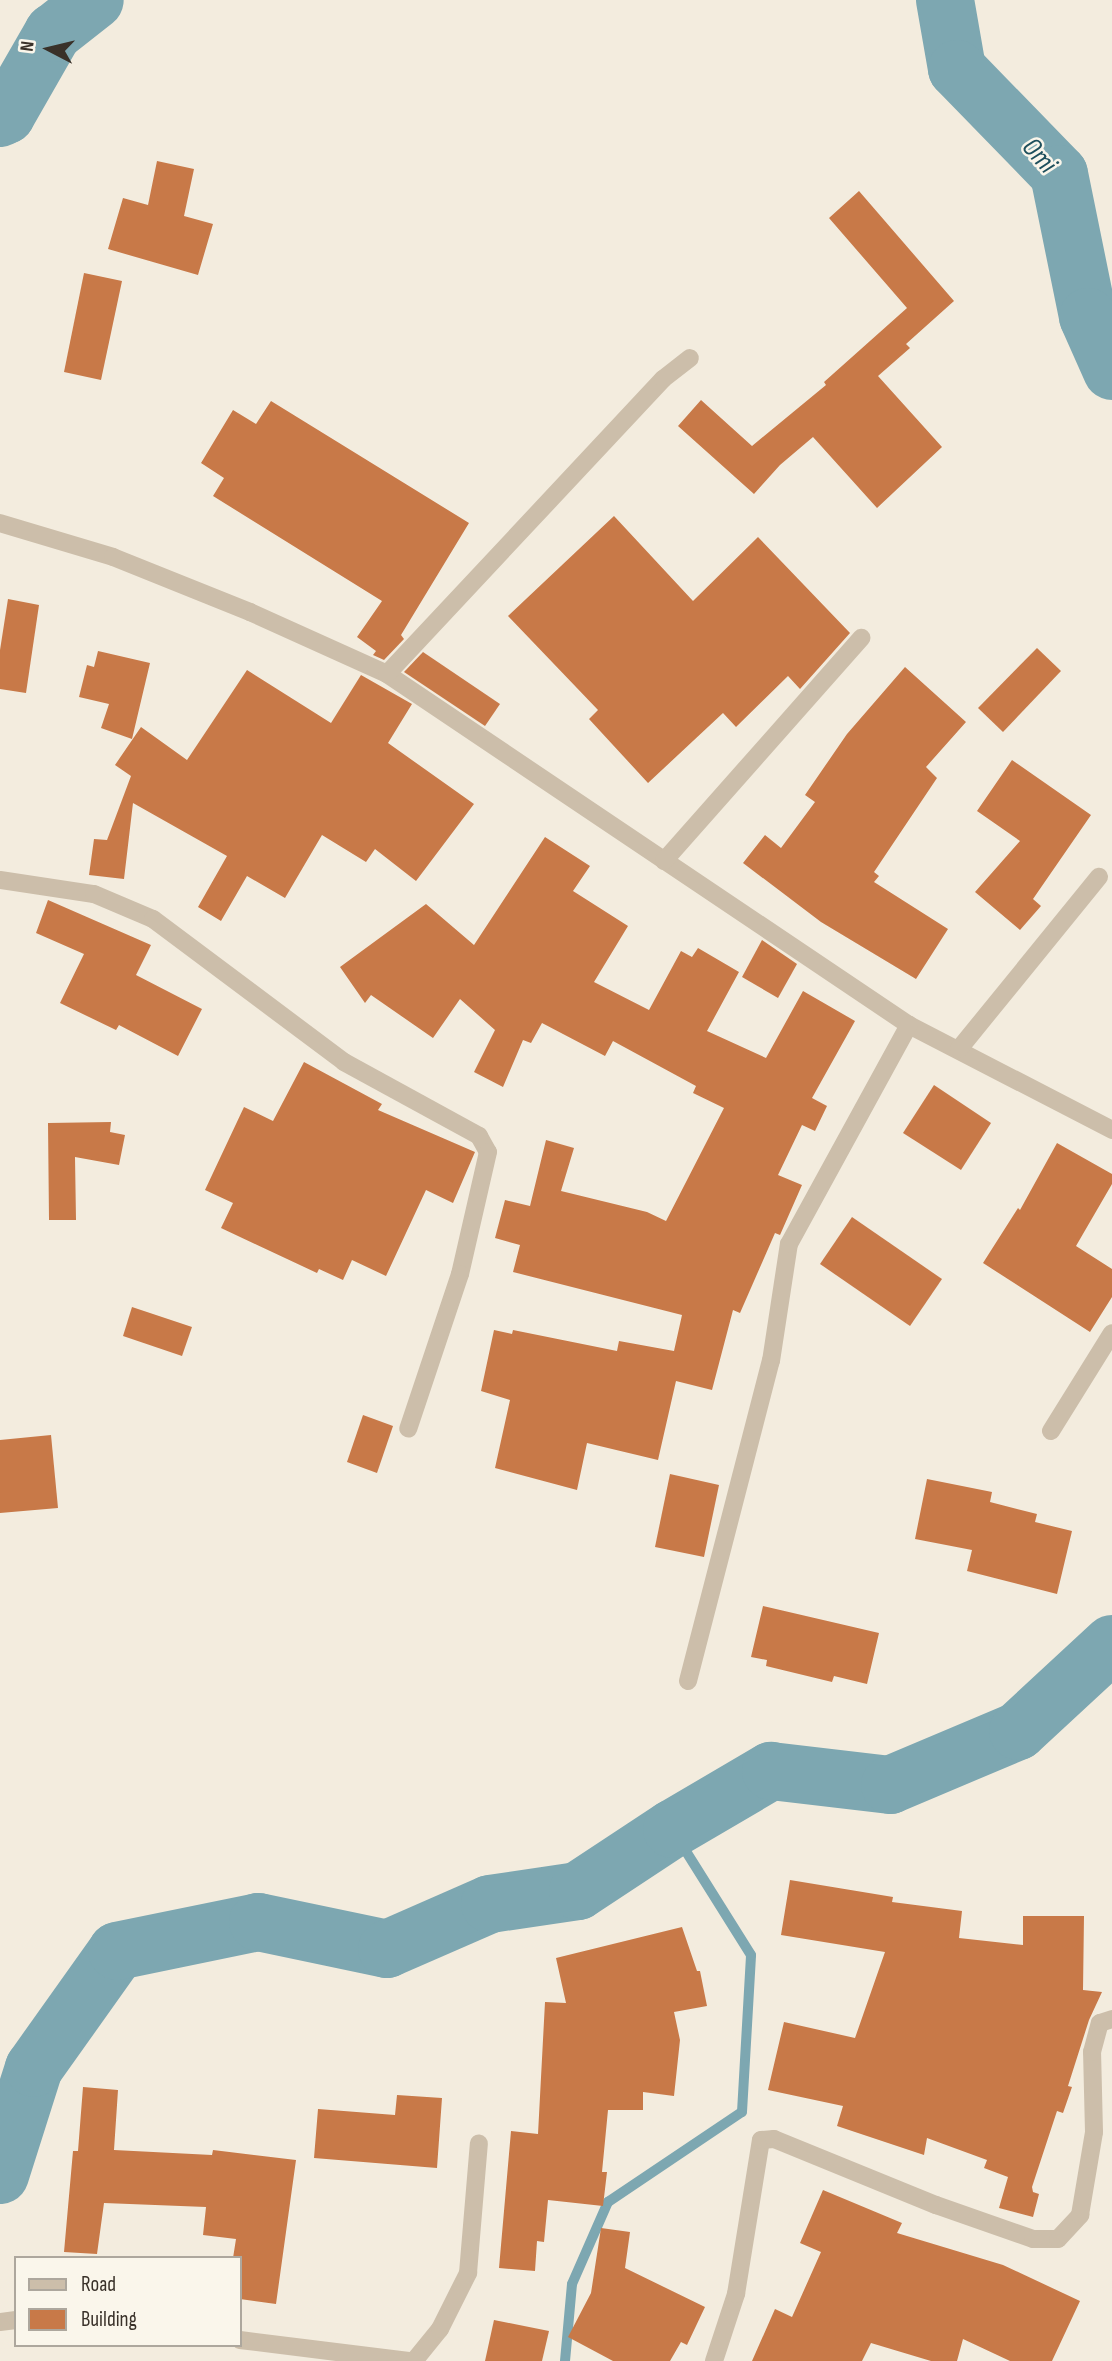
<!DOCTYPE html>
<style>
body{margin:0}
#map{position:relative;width:1112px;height:2361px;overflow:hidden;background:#f3ecde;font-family:"Sofia Sans Condensed",sans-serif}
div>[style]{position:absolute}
.stream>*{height:10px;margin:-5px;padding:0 5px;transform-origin:5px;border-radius:5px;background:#7da7b1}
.river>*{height:58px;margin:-29px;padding:0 29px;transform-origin:29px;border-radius:29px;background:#7da7b1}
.building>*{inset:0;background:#c87948}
.street>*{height:18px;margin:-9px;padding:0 9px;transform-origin:9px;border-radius:9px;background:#ccbeaa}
span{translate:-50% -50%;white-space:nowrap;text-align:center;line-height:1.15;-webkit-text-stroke:5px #faf6eb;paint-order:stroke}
.water-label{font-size:28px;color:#1e4f5c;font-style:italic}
.legend{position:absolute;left:14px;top:2256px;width:228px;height:91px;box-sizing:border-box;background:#faf6eb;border:2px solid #ada79d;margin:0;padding:9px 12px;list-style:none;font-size:21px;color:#393129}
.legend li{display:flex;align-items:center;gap:14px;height:35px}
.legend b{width:35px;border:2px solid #ada79d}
.north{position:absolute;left:14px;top:14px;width:70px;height:70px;-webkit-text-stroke:5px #faf6eb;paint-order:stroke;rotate:277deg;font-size:19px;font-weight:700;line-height:28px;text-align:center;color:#393129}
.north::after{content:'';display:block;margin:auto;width:24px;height:32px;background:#393129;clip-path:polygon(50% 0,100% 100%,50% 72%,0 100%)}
</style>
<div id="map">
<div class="stream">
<i style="left:565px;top:2361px;width:77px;rotate:-84.8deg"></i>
<i style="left:572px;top:2284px;width:90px;rotate:-66.3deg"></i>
<i style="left:608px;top:2202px;width:161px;rotate:-33.9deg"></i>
<i style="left:742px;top:2112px;width:157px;rotate:-86.7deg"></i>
<i style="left:751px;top:1955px;width:149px;rotate:-122.1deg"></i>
</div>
<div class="river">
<i style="left:945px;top:0;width:70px;rotate:80.1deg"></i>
<i style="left:957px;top:69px;width:146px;rotate:45.8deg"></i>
<i style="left:1059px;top:174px;width:146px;rotate:78.5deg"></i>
<i style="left:1088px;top:317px;width:59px;rotate:66deg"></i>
<i style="left:0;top:118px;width:7px;rotate:-27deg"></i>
<i style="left:6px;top:115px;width:95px;rotate:-60.2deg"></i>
<i style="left:53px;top:33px;width:53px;rotate:-38.2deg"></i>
<i style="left:0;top:2175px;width:112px;rotate:-72.4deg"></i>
<i style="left:34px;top:2068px;width:143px;rotate:-54.6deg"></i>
<i style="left:117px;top:1951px;width:144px;rotate:-11.6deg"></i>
<i style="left:258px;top:1922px;width:132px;rotate:11.8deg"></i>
<i style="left:387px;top:1949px;width:112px;rotate:-23.6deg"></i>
<i style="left:490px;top:1904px;width:89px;rotate:-8.4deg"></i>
<i style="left:578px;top:1891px;width:113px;rotate:-33.4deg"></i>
<i style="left:672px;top:1829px;width:115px;rotate:-30.4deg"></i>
<i style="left:771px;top:1771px;width:120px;rotate:6.7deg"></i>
<i style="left:890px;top:1785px;width:139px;rotate:-22.9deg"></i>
<i style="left:1018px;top:1731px;width:128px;rotate:-42.8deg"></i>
</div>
<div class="building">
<i style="clip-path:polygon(157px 161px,194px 169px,184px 216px,213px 224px,198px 275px,108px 249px,123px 198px,148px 205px)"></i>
<i style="clip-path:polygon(859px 191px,954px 301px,906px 344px,910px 348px,878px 376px,942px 447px,877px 508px,813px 437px,780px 465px,754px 494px,678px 426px,701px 400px,752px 446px,826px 385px,824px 382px,907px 308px,829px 218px)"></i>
<i style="clip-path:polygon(84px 273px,122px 281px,101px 380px,64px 372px)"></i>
<i style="clip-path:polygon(271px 401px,469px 523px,401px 635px,404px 639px,384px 660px,373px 655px,376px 651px,357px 637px,382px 601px,213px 496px,224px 478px,201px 463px,233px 410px,256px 424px)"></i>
<i style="clip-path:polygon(614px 516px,693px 601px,758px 537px,850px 633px,800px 689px,788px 676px,736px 727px,723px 713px,648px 783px,589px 719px,598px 710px,508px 616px)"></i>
<i style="clip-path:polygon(8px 599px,39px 605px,26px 693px,0 689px,0 650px)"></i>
<i style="clip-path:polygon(1037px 648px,1061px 671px,1003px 732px,978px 708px)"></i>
<i style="clip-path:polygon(98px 651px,150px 663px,132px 739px,101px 728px,109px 704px,79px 697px,87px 665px,94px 667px)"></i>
<i style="clip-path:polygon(423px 652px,500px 704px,485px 726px,404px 672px)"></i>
<i style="clip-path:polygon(905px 667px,966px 722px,926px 767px,937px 778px,874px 872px,879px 876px,874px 882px,948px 929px,916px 979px,821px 922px,743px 863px,765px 835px,781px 848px,815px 802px,805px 795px,847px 734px)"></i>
<i style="clip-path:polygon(247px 670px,331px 723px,361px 675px,412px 704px,388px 743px,474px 804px,416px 881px,375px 849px,366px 862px,322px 835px,285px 898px,247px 876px,221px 921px,198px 907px,227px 856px,133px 803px,124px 879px,89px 875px,94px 839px,107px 840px,131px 776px,115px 765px,141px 727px,187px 760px)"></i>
<i style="clip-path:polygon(1012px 760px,1091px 815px,1033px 899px,1041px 906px,1020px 930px,975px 892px,1020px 841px,977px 811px)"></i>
<i style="clip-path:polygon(545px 837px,590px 866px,573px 891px,628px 926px,594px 982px,649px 1010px,681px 951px,692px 957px,698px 948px,739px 972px,707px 1031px,766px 1058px,803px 991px,855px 1021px,812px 1098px,827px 1106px,815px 1131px,802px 1125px,778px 1175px,802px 1185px,780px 1235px,775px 1233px,740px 1313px,733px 1310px,712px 1390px,676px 1381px,658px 1460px,587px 1443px,577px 1490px,495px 1468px,510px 1400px,481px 1391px,494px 1330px,512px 1334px,513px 1330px,617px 1351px,619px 1341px,674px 1351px,682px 1315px,513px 1272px,520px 1245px,495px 1238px,505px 1200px,530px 1206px,546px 1140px,574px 1148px,561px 1191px,647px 1212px,666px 1221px,724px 1108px,693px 1093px,696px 1086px,613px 1041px,605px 1056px,542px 1023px,531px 1043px,523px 1040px,503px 1087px,474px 1072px,495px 1030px,460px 999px,433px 1038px,371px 995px,365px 1003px,340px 967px,426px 904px,474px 945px)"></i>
<i style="clip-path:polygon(48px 900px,151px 945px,136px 975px,202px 1009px,178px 1056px,119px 1025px,116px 1030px,60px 1003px,84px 954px,36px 933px)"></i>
<i style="clip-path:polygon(762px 940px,797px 964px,778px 998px,742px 977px)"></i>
<i style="clip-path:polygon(304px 1062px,382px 1104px,378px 1110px,475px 1152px,453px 1203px,426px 1190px,386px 1276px,352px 1260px,343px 1280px,319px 1269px,317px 1273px,221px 1228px,233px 1203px,205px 1190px,244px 1107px,273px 1121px)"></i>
<i style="clip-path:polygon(934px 1085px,991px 1123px,961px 1170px,903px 1133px)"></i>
<i style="clip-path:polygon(111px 1122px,110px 1132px,125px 1135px,119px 1165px,75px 1157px,76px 1220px,49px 1220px,48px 1123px)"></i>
<i style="clip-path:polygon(1057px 1143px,1112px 1174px,1112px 1184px,1076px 1246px,1112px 1269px,1112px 1297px,1090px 1332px,983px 1263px,1018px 1208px,1020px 1210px)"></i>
<i style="clip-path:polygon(852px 1217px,942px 1279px,910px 1326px,820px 1264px)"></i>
<i style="clip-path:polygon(132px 1307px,192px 1327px,182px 1356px,123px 1336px)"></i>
<i style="clip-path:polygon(363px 1415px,393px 1426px,377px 1473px,347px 1462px)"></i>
<i style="clip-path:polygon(51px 1435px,58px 1508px,0 1513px,0 1440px)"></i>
<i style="clip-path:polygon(670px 1474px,719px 1485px,704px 1557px,655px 1547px)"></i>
<i style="clip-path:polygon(927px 1479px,992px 1492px,990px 1502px,1037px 1514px,1035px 1522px,1072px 1531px,1057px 1594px,967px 1571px,972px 1550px,915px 1539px)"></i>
<i style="clip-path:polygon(763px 1606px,879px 1633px,867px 1684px,834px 1676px,832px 1682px,766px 1666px,767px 1660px,751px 1657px)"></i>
<i style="clip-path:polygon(790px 1880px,893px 1897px,892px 1902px,962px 1911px,959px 1938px,1023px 1945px,1023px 1916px,1084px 1916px,1083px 1990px,1102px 1992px,1089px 2020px,1068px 2086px,1072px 2087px,1063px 2113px,1057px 2111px,1032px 2187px,1033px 2192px,1039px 2194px,1033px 2217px,999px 2208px,1008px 2177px,984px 2168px,987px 2160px,927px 2138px,924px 2155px,837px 2126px,843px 2106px,768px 2090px,784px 2022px,855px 2038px,885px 1952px,781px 1935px)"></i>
<i style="clip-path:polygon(682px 1927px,697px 1971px,700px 1971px,707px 2006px,674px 2012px,680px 2040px,674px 2096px,643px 2092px,643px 2110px,608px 2110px,602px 2172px,607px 2172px,603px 2206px,548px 2200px,544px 2242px,537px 2241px,535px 2271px,499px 2268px,511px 2131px,538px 2134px,545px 2002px,566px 2003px,556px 1958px)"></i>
<i style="clip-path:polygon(83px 2087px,118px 2090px,114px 2150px,212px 2155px,213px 2150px,296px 2160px,276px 2304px,240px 2299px,240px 2258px,233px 2258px,236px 2239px,203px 2235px,206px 2207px,104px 2203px,97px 2254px,64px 2252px,73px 2151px,78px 2151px)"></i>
<i style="clip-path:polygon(397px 2095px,442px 2098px,437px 2168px,314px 2158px,318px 2109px,395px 2115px)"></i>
<i style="clip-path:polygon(823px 2190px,902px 2223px,897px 2233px,1003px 2265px,1080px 2301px,1052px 2361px,1010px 2361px,963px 2339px,957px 2361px,931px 2361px,871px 2343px,862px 2361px,752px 2361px,775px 2309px,792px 2317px,821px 2252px,800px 2243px)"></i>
<i style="clip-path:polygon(601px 2228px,630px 2232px,625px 2268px,705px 2307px,687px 2345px,681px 2342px,670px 2361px,613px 2361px,568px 2337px,591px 2293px)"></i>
<i style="clip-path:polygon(494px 2320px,549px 2331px,542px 2361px,485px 2361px)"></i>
</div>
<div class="street">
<i style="left:0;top:523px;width:118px;rotate:16.7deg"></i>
<i style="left:113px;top:557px;width:148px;rotate:21.9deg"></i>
<i style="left:250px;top:612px;width:150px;rotate:24.3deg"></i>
<i style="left:387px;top:674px;width:629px;rotate:33.92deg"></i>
<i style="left:909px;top:1025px;width:229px;rotate:27.3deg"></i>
<i style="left:387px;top:674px;width:404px;rotate:-46.9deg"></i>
<i style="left:663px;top:379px;width:34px;rotate:-38deg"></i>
<i style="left:664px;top:861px;width:298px;rotate:-48.5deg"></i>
<i style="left:0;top:880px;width:95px;rotate:8.5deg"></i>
<i style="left:94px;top:894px;width:64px;rotate:23deg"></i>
<i style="left:153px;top:919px;width:239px;rotate:36.8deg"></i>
<i style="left:344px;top:1062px;width:154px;rotate:28.7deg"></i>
<i style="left:479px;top:1136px;width:18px;rotate:61deg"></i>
<i style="left:488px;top:1152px;width:125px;rotate:102.9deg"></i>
<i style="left:460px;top:1274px;width:163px;rotate:108.5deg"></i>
<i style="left:959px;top:1049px;width:222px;rotate:-50.9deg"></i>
<i style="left:1051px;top:1431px;width:115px;rotate:-58.1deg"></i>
<i style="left:688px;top:1681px;width:331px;rotate:-75.5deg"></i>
<i style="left:771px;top:1361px;width:118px;rotate:-81.3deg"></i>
<i style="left:789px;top:1244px;width:250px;rotate:-61.3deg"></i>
<i style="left:0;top:2322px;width:16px;rotate:-7deg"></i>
<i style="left:240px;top:2340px;width:170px;rotate:7.1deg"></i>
<i style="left:414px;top:2361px;width:41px;rotate:-50.9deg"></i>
<i style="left:440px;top:2329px;width:63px;rotate:-63.4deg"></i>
<i style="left:468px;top:2273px;width:130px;rotate:-85.2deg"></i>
<i style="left:714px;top:2361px;width:71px;rotate:-71.8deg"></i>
<i style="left:736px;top:2294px;width:156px;rotate:-80.8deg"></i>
<i style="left:761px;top:2140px;width:13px;rotate:-4deg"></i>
<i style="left:774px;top:2139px;width:175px;rotate:22.2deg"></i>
<i style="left:936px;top:2205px;width:103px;rotate:19.3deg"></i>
<i style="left:1033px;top:2239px;width:25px"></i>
<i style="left:1058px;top:2239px;width:33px;rotate:-47deg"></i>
<i style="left:1080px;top:2215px;width:84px;rotate:-80.4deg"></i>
<i style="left:1094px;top:2132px;width:80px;rotate:-91.4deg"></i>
<i style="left:1092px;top:2052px;width:30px;rotate:-75deg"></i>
<i style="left:1100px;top:2023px;width:13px;rotate:-18deg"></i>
</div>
<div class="water-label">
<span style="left:1039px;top:156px;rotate:48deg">Omi</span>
</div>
<ul class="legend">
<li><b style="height:9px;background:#ccbeaa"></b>Road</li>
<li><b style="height:19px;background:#c87948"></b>Building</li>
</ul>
<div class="north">N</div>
</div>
